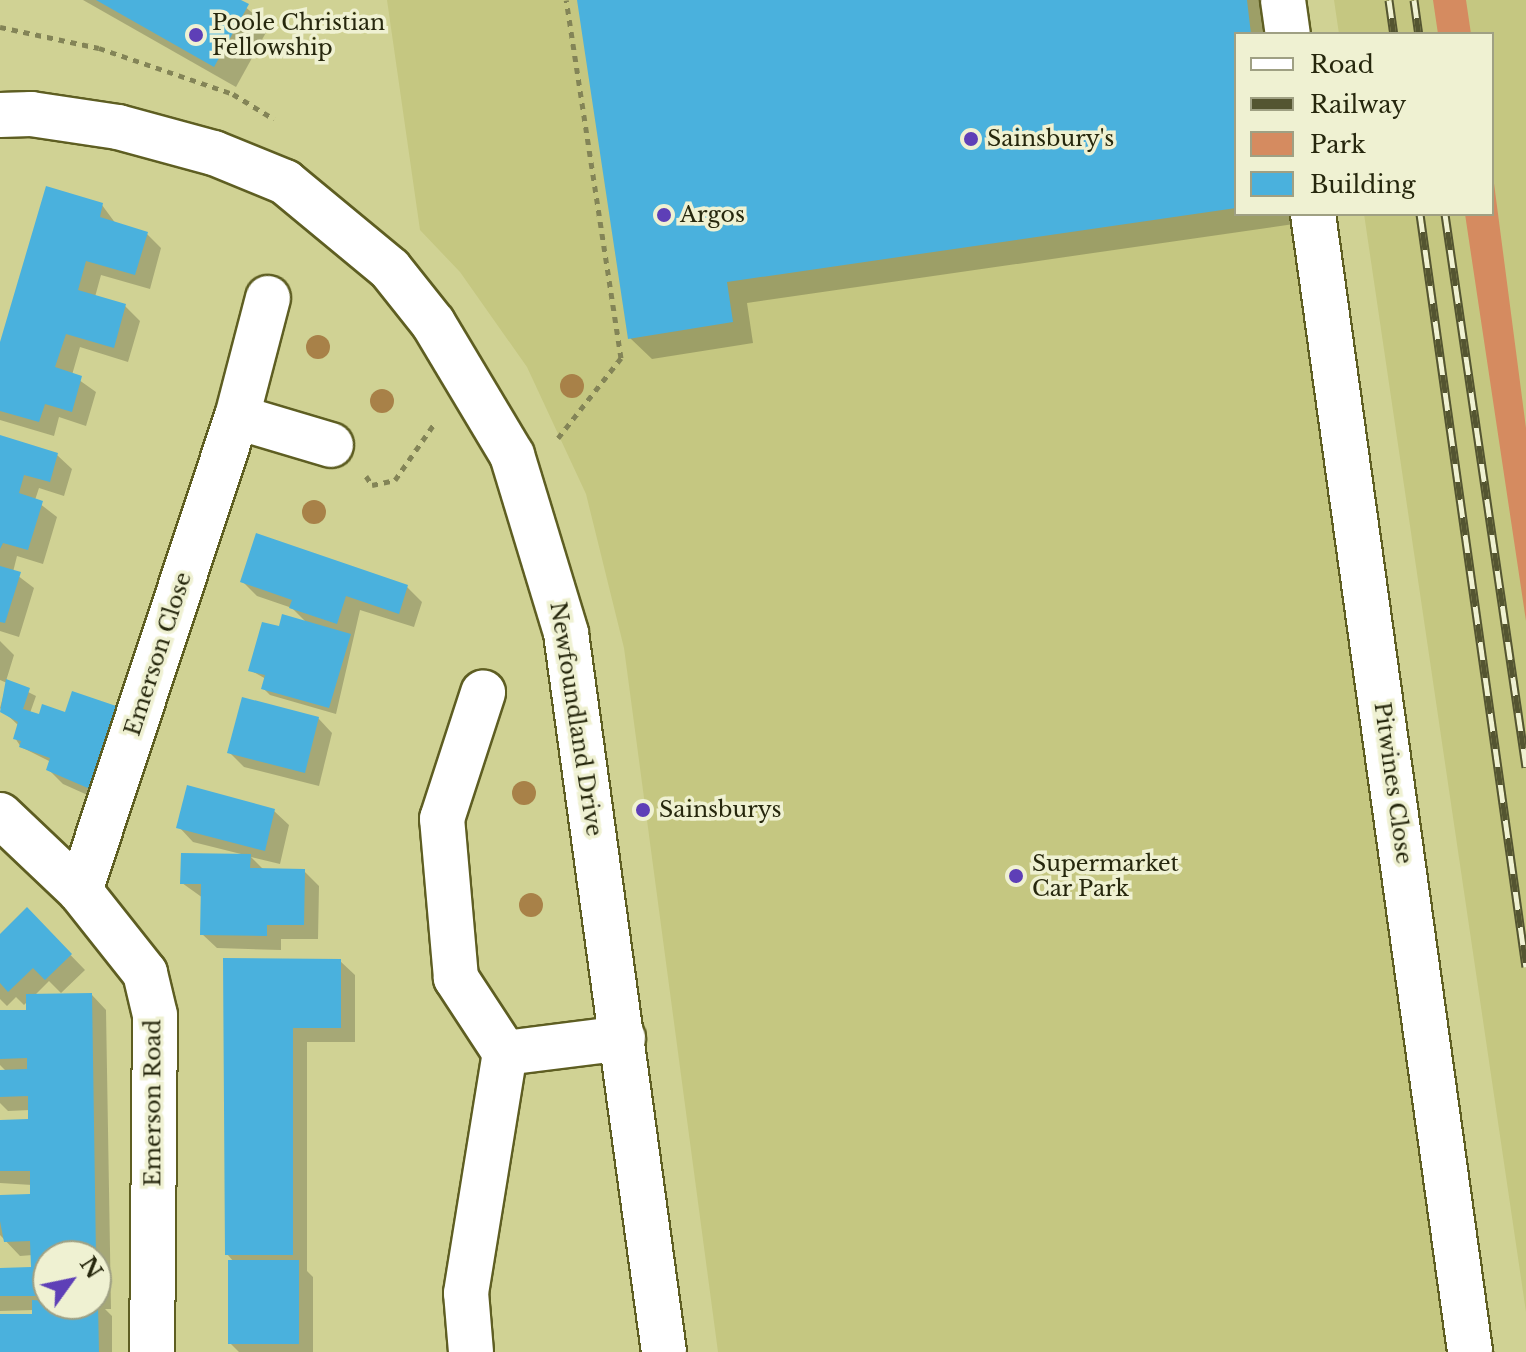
<!DOCTYPE html>
<style>
body{margin:0}
#map{position:relative;width:1526px;height:1352px;overflow:hidden;background:#d0d294;font-family:"Libre Baskerville",serif}
div>[style]{position:absolute}
.built>*{inset:0;background:#c5c781}
.green>*{inset:0;background:#d58b60}
.shadow>*{inset:0;background:#0003}
.building>*{inset:0;background:#4ab1dd}
.path>*{height:5px;margin-top:-2.5px;transform-origin:0;background:repeating-linear-gradient(90deg,#838457 0 6px,transparent 0 12px)}
.roads{filter:drop-shadow(2px 0 #5e5e22) drop-shadow(-2px 0 #5e5e22) drop-shadow(0 2px #5e5e22) drop-shadow(0 -2px #5e5e22)}
.minor>*{height:44px;margin:-22px;padding:0 22px;transform-origin:22px;border-radius:22px;background:#fff}
.rail>*{height:9px;margin-top:-4.5px;transform-origin:0;background:repeating-linear-gradient(90deg,#eff1d2 0 18px,#545531 0 36px);box-sizing:border-box;border-block:2px solid #545531}
.trees>*{width:24px;height:24px;margin:-12px;border-radius:50%;background:#a88148}
.dots>*{width:22px;height:22px;translate:-50% -50%;box-sizing:border-box;border:4px solid #eff1d2;border-radius:50%}
span{translate:-50% -50%;white-space:nowrap;text-align:center;line-height:1.15;-webkit-text-stroke:7px #eff1d2;paint-order:stroke}
.poi-label{font-size:22px;color:#26270d}
.left{translate:0 -50%;text-align:left}
.street-label{font-size:22px;color:#26270d}
.legend{position:absolute;left:1234px;top:32px;width:260px;height:184px;box-sizing:border-box;background:#eff1d2;border:2px solid #9fa083;margin:0;padding:10px 14px;list-style:none;font-size:24px;color:#26270d}
.legend li{display:flex;align-items:center;gap:16px;height:40px}
.legend b{width:40px;border:2px solid #9fa083}
.north{position:absolute;left:32px;top:1240px;width:80px;height:80px;box-sizing:border-box;background:#eff1d2;border:2px solid #9fa083;border-radius:50%;rotate:57deg;font-size:22px;font-weight:700;line-height:32px;text-align:center;color:#26270d}
.north::after{content:'';display:block;margin:auto;width:28px;height:36px;background:#5e3fb7;clip-path:polygon(50% 0,100% 100%,50% 72%,0 100%)}
</style>
<div id="map">
<div class="built">
<i style="clip-path:polygon(387px 0,1272px 0,1276px 34px,1236px 34px,1236px 214px,1301px 214px,1459px 1352px,718px 1352px,624px 648px,586px 494px,527px 367px,460px 272px,420px 230px)"></i>
<i style="clip-path:polygon(1334px 0,1526px 0,1526px 1312px,1364px 214px,1492px 214px,1492px 34px,1339px 34px)"></i>
</div>
<div class="green">
<i style="clip-path:polygon(1433px 0,1466px 0,1471px 34px,1438px 34px)"></i>
<i style="clip-path:polygon(1492px 168px,1526px 428px,1526px 621px,1465px 214px,1492px 214px)"></i>
</div>
<div class="shadow">
<i style="clip-path:polygon(83px 0,237px 0,269px 27px,236px 87px)"></i>
<i style="clip-path:polygon(579px 0,1272px 0,1269px 34px,1236px 34px,1236px 214px,1293px 214px,1294px 224px,747px 303px,753px 343px,652px 359px,630px 338px)"></i>
<i style="clip-path:polygon(102px 205px,116px 224px,147px 234px,161px 248px,150px 289px,101px 275px,95px 297px,125px 306px,140px 321px,128px 362px,80px 347px,72px 375px,96px 392px,86px 426px,59px 417px,54px 436px,0 420px,0 349px)"></i>
<i style="clip-path:polygon(0 437px,57px 455px,72px 469px,64px 496px,39px 488px,35px 500px,57px 517px,43px 564px,17px 556px,13px 572px,34px 588px,19px 637px,0 631px)"></i>
<i style="clip-path:polygon(242px 581px,407px 587px,422px 602px,414px 627px,360px 610px,336px 714px,270px 695px,263px 688px,266px 679px,250px 670px,281px 629px,307px 623px,292px 608px,257px 596px)"></i>
<i style="clip-path:polygon(0 641px,14px 655px,6px 681px,36px 696px,30px 713px,112px 806px,63px 784px,49px 770px,51px 762px,21px 747px,15px 738px,19px 726px,0 708px,7px 683px,0 680px)"></i>
<i style="clip-path:polygon(318px 718px,332px 733px,319px 786px,244px 767px,229px 752px)"></i>
<i style="clip-path:polygon(274px 811px,289px 825px,280px 864px,251px 857px,264px 870px,304px 871px,319px 886px,318px 939px,281px 939px,281px 950px,217px 948px,202px 934px,203px 898px,182px 883px,241px 854px,193px 842px,179px 827px)"></i>
<i style="clip-path:polygon(evenodd,27px 910px,85px 970px,61px 993px,49px 981px,34px 996px,92px 995px,106px 1010px,111px 1309px,105px 1309px,112px 1316px,112px 1352px,0 1352px,0 1316px,34px 1316px,34px 1310px,0 1311px,0 1270px,33px 1269px,33px 1255px,20px 1256px,0 1235px,0 1197px,32px 1196px,32px 1185px,0 1183px,0 1122px,30px 1121px,30px 1110px,8px 1111px,0 1103px,0 1072px,7px 1072px,0 1065px,0 1012px,28px 1012px,28px 1001px,24px 1005px,16px 997px,7px 1006px,0 999px,0 937px,27px 910px,48px 1256px,96px 1256px,96px 1304px,48px 1304px,48px 1256px)"></i>
<i style="clip-path:polygon(225px 960px,340px 961px,355px 975px,355px 1042px,307px 1042px,307px 1271px,313px 1277px,313px 1352px,239px 1352px,230px 1343px,234px 1262px,227px 1254px)"></i>
</div>
<div class="building">
<i style="clip-path:polygon(96px 0,241px 0,249px 4px,214px 67px)"></i>
<i style="clip-path:polygon(577px 0,1247px 0,1251px 34px,1236px 34px,1236px 208px,727px 282px,733px 322px,628px 339px)"></i>
<i style="clip-path:polygon(46px 186px,103px 203px,100px 217px,148px 232px,135px 275px,86px 261px,78px 290px,126px 304px,114px 348px,66px 334px,55px 367px,82px 376px,72px 412px,45px 404px,39px 422px,0 411px,0 342px)"></i>
<i style="clip-path:polygon(0 435px,58px 453px,50px 482px,24px 475px,19px 493px,43px 501px,28px 550px,3px 543px,0 549px)"></i>
<i style="clip-path:polygon(256px 533px,408px 585px,399px 614px,346px 596px,337px 624px,289px 608px,292px 600px,240px 582px)"></i>
<i style="clip-path:polygon(0 566px,21px 572px,5px 623px,0 622px)"></i>
<i style="clip-path:polygon(282px 614px,351px 634px,329px 708px,261px 689px,265px 675px,248px 671px,262px 622px,279px 626px)"></i>
<i style="clip-path:polygon(6px 679px,30px 688px,23px 709px,39px 714px,42px 704px,65px 712px,72px 691px,125px 709px,97px 792px,46px 770px,50px 758px,19px 747px,21px 741px,13px 739px,18px 722px,0 712px)"></i>
<i style="clip-path:polygon(242px 697px,319px 717px,305px 773px,227px 753px)"></i>
<i style="clip-path:polygon(187px 785px,275px 809px,265px 851px,176px 828px)"></i>
<i style="clip-path:polygon(181px 853px,251px 854px,250px 868px,305px 869px,304px 925px,267px 925px,267px 936px,200px 935px,201px 884px,180px 884px)"></i>
<i style="clip-path:polygon(27px 907px,72px 954px,45px 980px,33px 968px,8px 992px,0 983px,0 934px)"></i>
<i style="clip-path:polygon(223px 958px,341px 959px,341px 1028px,293px 1028px,293px 1255px,225px 1255px)"></i>
<i style="clip-path:polygon(92px 993px,96px 1256px,48px 1256px,48px 1296px,0 1296px,0 1268px,31px 1267px,30px 1241px,4px 1242px,0 1221px,0 1195px,30px 1194px,30px 1171px,0 1171px,0 1120px,28px 1119px,28px 1096px,0 1097px,0 1070px,27px 1069px,27px 1058px,0 1059px,0 1010px,26px 1010px,26px 994px)"></i>
<i style="clip-path:polygon(228px 1260px,299px 1260px,299px 1344px,228px 1344px)"></i>
<i style="clip-path:polygon(32px 1300px,98px 1304px,99px 1352px,0 1352px,0 1314px,32px 1314px)"></i>
</div>
<div class="path">
<i style="left:0;top:27px;width:101px;rotate:12deg"></i>
<i style="left:99px;top:48px;width:142px;rotate:18.9deg"></i>
<i style="left:233px;top:94px;width:48px;rotate:31.4deg"></i>
<i style="left:558px;top:438px;width:102px;rotate:-51.8deg"></i>
<i style="left:621px;top:358px;width:362px;rotate:-98.7deg"></i>
<i style="left:366px;top:476px;width:11px;rotate:56deg"></i>
<i style="left:372px;top:485px;width:24px;rotate:-12deg"></i>
<i style="left:395px;top:480px;width:68px;rotate:-55.1deg"></i>
</div>
<div class="roads">
<div class="minor">
<i style="left:1283px;top:0;width:34px;rotate:82deg"></i>
<i style="left:0;top:115px;width:31px;rotate:-2deg"></i>
<i style="left:31px;top:114px;width:88px;rotate:8.5deg"></i>
<i style="left:118px;top:127px;width:99px;rotate:15.2deg"></i>
<i style="left:214px;top:153px;width:77px;rotate:22.2deg"></i>
<i style="left:285px;top:182px;width:136px;rotate:39.6deg"></i>
<i style="left:390px;top:269px;width:69px;rotate:51.5deg"></i>
<i style="left:433px;top:323px;width:154px;rotate:59.1deg"></i>
<i style="left:512px;top:455px;width:186px;rotate:73.1deg"></i>
<i style="left:566px;top:633px;width:726px;rotate:82.24deg"></i>
<i style="left:1313px;top:214px;width:1149px;rotate:82.14deg"></i>
<i style="left:237px;top:417px;width:98px;rotate:16.6deg"></i>
<i style="left:0;top:815px;width:110px;rotate:43.5deg"></i>
<i style="left:80px;top:891px;width:105px;rotate:51.6deg"></i>
<i style="left:145px;top:973px;width:43px;rotate:76.6deg"></i>
<i style="left:155px;top:1015px;width:337px;rotate:90.5deg"></i>
<i style="left:80px;top:891px;width:499px;rotate:-71.7deg"></i>
<i style="left:237px;top:417px;width:123px;rotate:-75.4deg"></i>
<i style="left:505px;top:1053px;width:119px;rotate:-7.2deg"></i>
<i style="left:471px;top:1352px;width:59px;rotate:-94.8deg"></i>
<i style="left:466px;top:1293px;width:243px;rotate:-80.8deg"></i>
<i style="left:505px;top:1053px;width:90px;rotate:-123.2deg"></i>
<i style="left:456px;top:978px;width:160px;rotate:-95deg"></i>
<i style="left:442px;top:819px;width:133px;rotate:-72deg"></i>
</div>
</div>
<div class="rail">
<i style="left:1389px;top:0;width:34px;rotate:82deg"></i>
<i style="left:1414px;top:0;width:34px;rotate:82deg"></i>
<i style="left:1420px;top:214px;width:760px;rotate:81.99deg"></i>
<i style="left:1445px;top:214px;width:559px;rotate:81.67deg"></i>
</div>
<div class="trees">
<i style="left:318px;top:347px"></i>
<i style="left:572px;top:386px"></i>
<i style="left:382px;top:401px"></i>
<i style="left:314px;top:512px"></i>
<i style="left:524px;top:793px"></i>
<i style="left:531px;top:905px"></i>
</div>
<div class="dots">
<i style="left:196px;top:35px;background:#5e3fb7"></i>
<i style="left:971px;top:139px;background:#5e3fb7"></i>
<i style="left:664px;top:215px;background:#5e3fb7"></i>
<i style="left:643px;top:810px;background:#5e3fb7"></i>
<i style="left:1016px;top:876px;background:#5e3fb7"></i>
</div>
<div class="poi-label">
<span class="left" style="left:212px;top:35px">Poole Christian<br>Fellowship</span>
<span class="left" style="left:987px;top:139px">Sainsbury's</span>
<span class="left" style="left:680px;top:215px">Argos</span>
<span class="left" style="left:659px;top:810px">Sainsburys</span>
<span class="left" style="left:1032px;top:876px">Supermarket<br>Car Park</span>
</div>
<div class="street-label">
<span style="left:158px;top:654px;rotate:-72deg">Emerson Close</span>
<span style="left:576px;top:719px;rotate:81deg">Newfoundland Drive</span>
<span style="left:1393px;top:783px;rotate:82deg">Pitwines Close</span>
<span style="left:153px;top:1103px;rotate:-90deg">Emerson Road</span>
</div>
<ul class="legend">
<li><b style="height:10px;background:#fff"></b>Road</li>
<li><b style="height:10px;background:#545531"></b>Railway</li>
<li><b style="height:22px;background:#d58b60"></b>Park</li>
<li><b style="height:22px;background:#4ab1dd"></b>Building</li>
</ul>
<div class="north">N</div>
</div>
